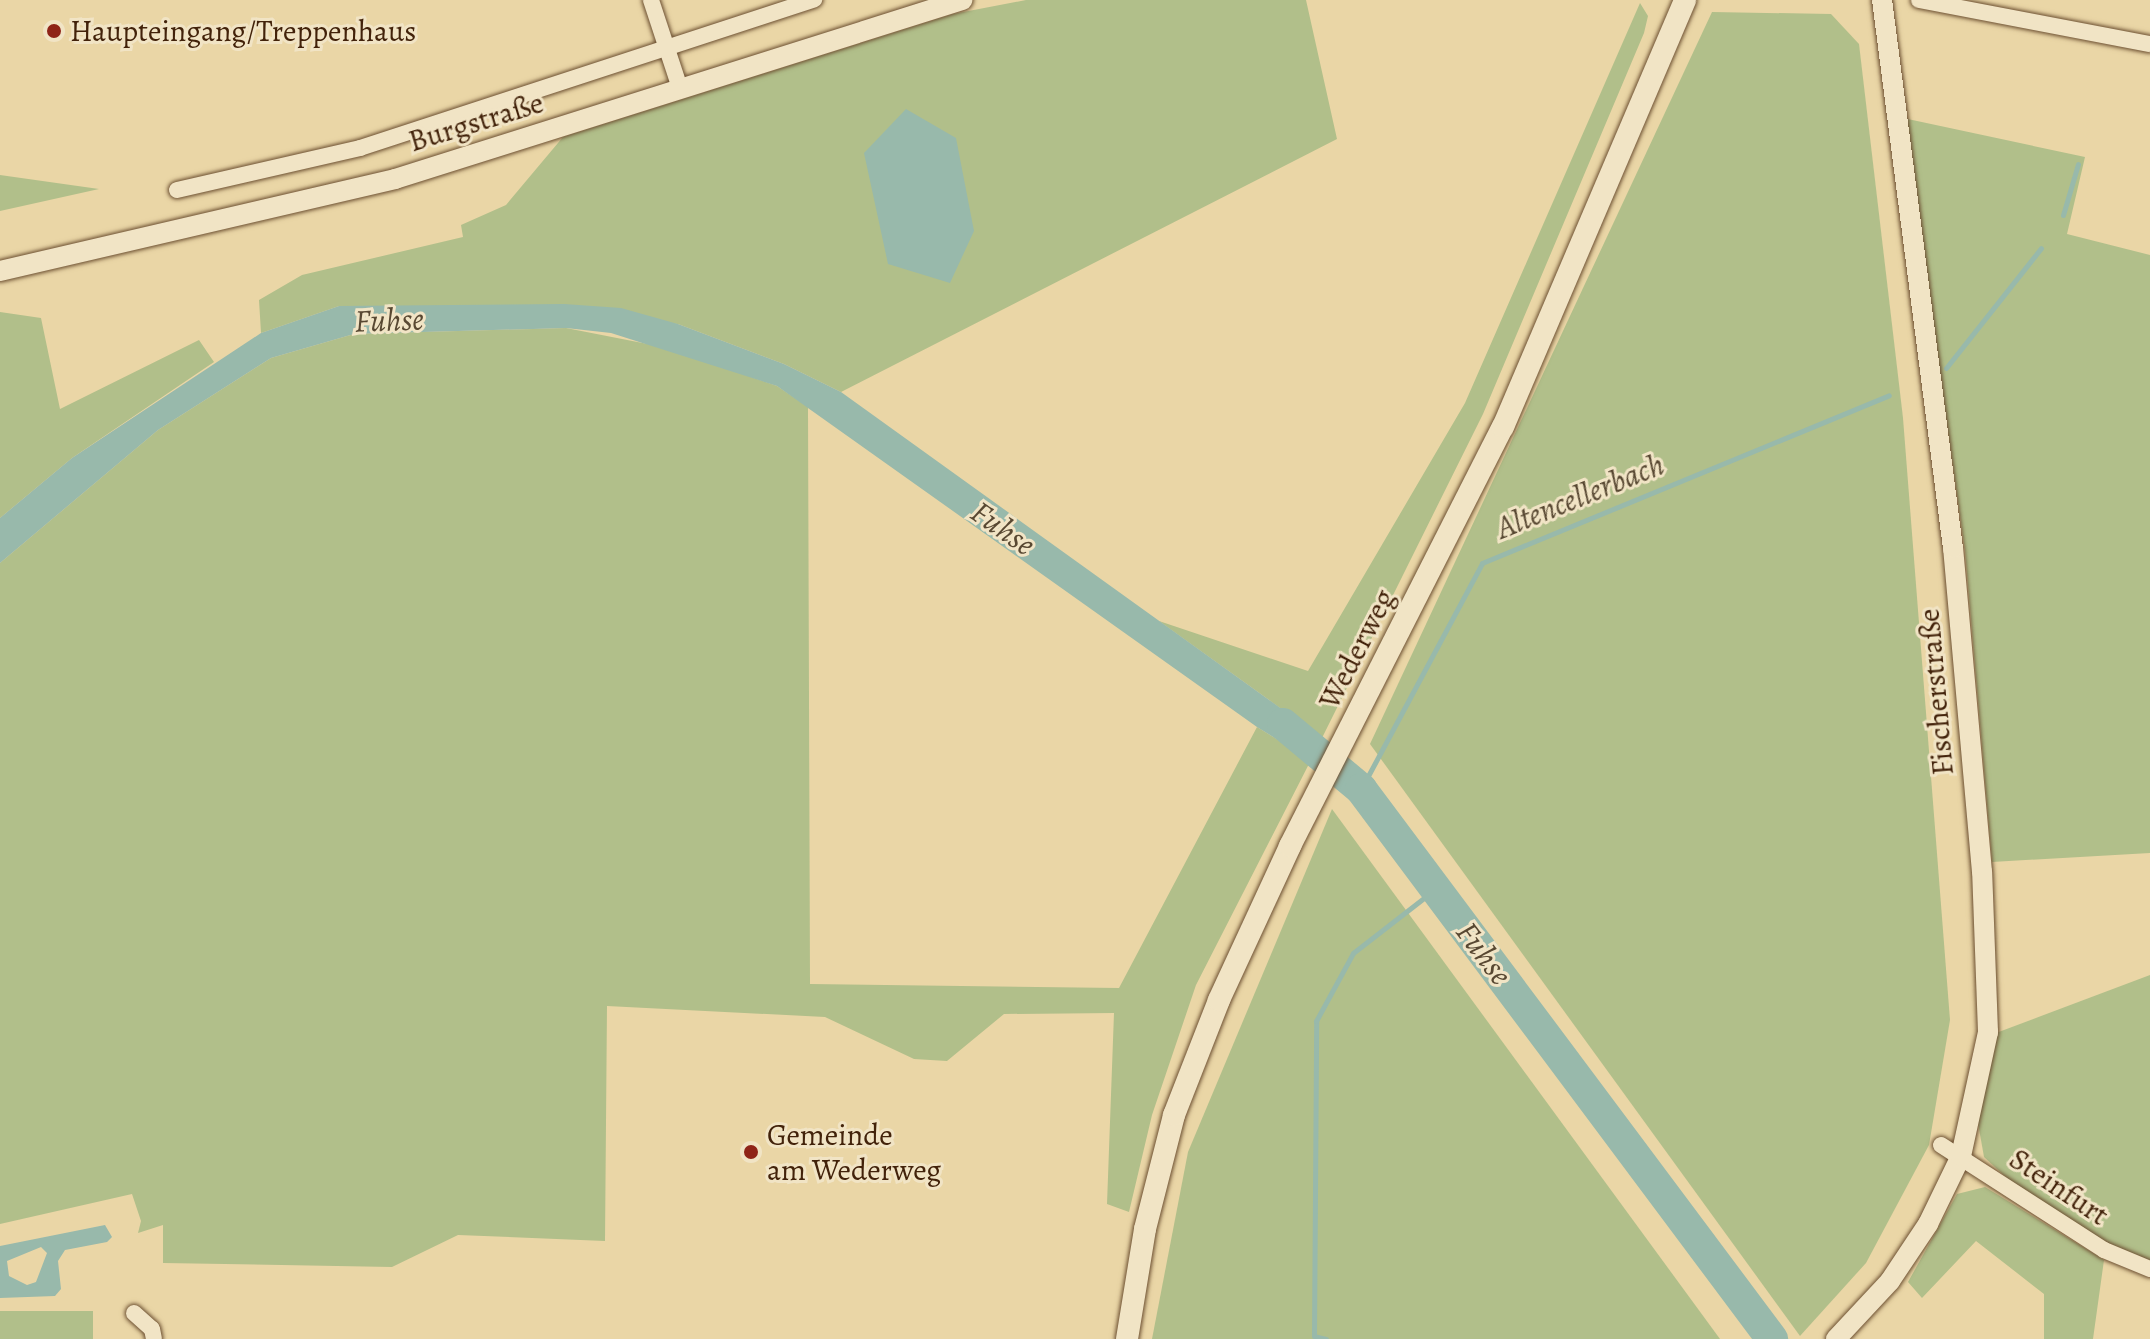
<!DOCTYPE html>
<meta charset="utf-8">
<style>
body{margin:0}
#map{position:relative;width:2150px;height:1339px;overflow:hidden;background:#ead6a6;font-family:Alegreya,serif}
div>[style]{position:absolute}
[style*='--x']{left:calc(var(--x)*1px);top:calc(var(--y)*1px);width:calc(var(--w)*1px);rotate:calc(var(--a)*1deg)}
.green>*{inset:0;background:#b1bf8a;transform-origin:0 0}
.water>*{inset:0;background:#98b9ab}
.stream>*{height:5px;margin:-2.5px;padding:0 2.5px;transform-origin:2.5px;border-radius:2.5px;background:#98b9ab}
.river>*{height:32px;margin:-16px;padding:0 16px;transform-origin:16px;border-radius:16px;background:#98b9ab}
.roads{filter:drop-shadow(0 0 2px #6c4f31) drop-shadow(0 0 2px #6c4f31)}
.minor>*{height:16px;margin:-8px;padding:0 8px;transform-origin:8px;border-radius:8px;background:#f1e4c5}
.tertiary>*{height:20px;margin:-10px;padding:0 10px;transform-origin:10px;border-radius:10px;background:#f1e4c5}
.secondary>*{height:22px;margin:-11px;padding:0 11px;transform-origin:11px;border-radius:11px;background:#f1e4c5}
.dots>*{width:22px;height:22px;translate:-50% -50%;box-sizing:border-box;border:4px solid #f1e4c5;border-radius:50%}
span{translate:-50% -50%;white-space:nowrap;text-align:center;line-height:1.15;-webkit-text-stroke:6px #f1e4c5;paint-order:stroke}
.poi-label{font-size:30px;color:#42220a}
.left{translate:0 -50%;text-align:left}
.street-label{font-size:30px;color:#42220a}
.water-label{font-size:32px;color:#584832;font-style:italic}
</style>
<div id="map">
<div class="green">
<i style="clip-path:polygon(1026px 0,1306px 0,1337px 139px,841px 392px,784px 364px,678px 324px,339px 306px,261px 333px,259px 300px,302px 275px,463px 237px,461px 225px,506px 205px,563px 137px,953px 14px)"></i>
<i style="clip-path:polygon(1640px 3px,1648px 16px,1644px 33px,1483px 414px,1322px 738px,1159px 621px,1308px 671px,1465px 403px)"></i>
<i style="clip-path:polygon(1712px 12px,1831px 14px,1859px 44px,1903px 418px,1950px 1020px,1929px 1145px,1866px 1263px,1800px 1336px,1370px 744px)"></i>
<i style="clip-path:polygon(1903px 118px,2085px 157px,2067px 234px,2150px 255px,2150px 853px,1992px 862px,1965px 550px)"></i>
<i style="clip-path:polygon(0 175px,99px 189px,0 211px)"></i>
<i style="clip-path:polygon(0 312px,41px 318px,60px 409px,199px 340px,214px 362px,72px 458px,0 518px)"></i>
<i style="clip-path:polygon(566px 328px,668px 348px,777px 386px,808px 407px,810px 984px,1119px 988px,1257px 727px,1311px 760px,1196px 985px,1152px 1115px,1129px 1212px,1107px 1204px,1114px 1013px,1004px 1014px,947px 1061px,914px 1059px,825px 1017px,607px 1006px,605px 1241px,458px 1235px,392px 1267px,163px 1263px,163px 1225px,138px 1233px,141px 1221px,132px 1194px,0 1224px,0 563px,158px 430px,271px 358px,354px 334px)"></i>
<i style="clip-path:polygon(1332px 809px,1720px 1339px,1152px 1339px,1188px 1152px)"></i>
<i style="clip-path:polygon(2150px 975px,2150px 1262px,2103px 1243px,2008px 1179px,1984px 1157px,1978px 1123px,1996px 1033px)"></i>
<i style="clip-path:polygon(1985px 1187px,2104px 1260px,2093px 1339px,2044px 1339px,2044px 1294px,1976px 1241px,1922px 1298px,1908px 1282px,1957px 1194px)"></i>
<i style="left:0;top:1311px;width:93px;height:28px"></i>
</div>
<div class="water">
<i style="clip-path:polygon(906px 109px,956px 138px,974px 231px,950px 283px,888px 264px,864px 153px)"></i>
<i style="clip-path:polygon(564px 304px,621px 308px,678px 324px,784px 364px,841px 392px,1322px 738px,1311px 760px,1257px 727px,777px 386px,611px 333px,566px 328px,354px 334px,271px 358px,158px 430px,0 563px,0 518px,72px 458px,261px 333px,339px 306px)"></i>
<i style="clip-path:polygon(evenodd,105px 1225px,112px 1237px,107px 1242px,65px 1250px,58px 1261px,61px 1289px,55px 1296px,0 1298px,0 1246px,105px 1225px,41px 1247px,47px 1253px,36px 1282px,27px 1285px,9px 1276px,7px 1261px,41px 1247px)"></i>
</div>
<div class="stream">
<i style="--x:2063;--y:215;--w:53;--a:-73.6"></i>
<i style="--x:1946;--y:368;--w:153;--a:-51.6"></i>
<i style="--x:1361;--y:789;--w:256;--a:-61.8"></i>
<i style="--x:1482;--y:563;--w:440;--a:-22.4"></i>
<i style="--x:1326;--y:1339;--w:12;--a:-166"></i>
<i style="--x:1314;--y:1336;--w:315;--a:-89.6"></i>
<i style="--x:1316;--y:1021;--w:77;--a:-61.4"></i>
<i style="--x:1353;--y:953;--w:101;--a:-37.8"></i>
</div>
<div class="river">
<i style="--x:1283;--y:724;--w:102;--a:39.8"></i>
<i style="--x:1361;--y:789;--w:687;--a:53.23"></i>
</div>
<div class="roads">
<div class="minor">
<i style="--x:651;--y:0;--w:93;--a:71.8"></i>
<i style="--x:1919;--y:0;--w:235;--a:10.8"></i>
<i style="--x:177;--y:190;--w:188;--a:-12.9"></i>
<i style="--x:360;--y:148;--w:478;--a:-18.1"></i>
<i style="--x:1941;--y:1145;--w:194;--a:32.8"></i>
<i style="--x:2104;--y:1250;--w:50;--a:22.4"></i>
<i style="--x:134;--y:1313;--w:24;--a:42"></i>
<i style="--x:152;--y:1329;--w:10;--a:79"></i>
</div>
<div class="tertiary">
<i style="--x:0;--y:271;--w:406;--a:-13.1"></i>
<i style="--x:395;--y:179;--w:595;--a:-17.52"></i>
<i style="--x:1836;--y:1339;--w:79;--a:-47"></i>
<i style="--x:1890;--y:1281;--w:69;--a:-56.3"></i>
<i style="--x:1928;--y:1224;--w:76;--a:-64.1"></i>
<i style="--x:1961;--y:1156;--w:127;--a:-77.7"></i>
<i style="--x:1988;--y:1032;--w:160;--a:-92.1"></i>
<i style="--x:1982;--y:872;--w:325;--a:-95.1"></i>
<i style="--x:1953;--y:548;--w:553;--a:-97.38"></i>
</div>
<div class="secondary">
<i style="--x:1127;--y:1339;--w:111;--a:-80.7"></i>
<i style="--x:1145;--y:1229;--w:118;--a:-75.7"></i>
<i style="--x:1174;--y:1115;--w:123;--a:-68.6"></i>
<i style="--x:1219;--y:1000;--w:170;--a:-65.2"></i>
<i style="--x:1290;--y:846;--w:470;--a:-63.1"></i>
<i style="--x:1503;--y:427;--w:464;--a:-66.9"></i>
</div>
</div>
<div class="dots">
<i style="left:54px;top:31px;background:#8f2418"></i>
<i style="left:751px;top:1152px;background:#8f2418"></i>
</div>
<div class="poi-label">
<span class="left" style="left:70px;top:31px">Haupteingang/Treppenhaus</span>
<span class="left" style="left:767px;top:1152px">Gemeinde<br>am Wederweg</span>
</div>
<div class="street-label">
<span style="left:476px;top:122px;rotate:-17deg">Burgstraße</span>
<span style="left:1357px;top:649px;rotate:-63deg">Wederweg</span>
<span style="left:1936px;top:692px;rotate:-95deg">Fischerstraße</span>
<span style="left:2059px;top:1187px;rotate:34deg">Steinfurt</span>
</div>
<div class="water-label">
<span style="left:389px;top:320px;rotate:-2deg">Fuhse</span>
<span style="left:1580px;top:496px;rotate:-22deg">Altencellerbach</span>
<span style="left:1003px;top:528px;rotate:35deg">Fuhse</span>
<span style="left:1484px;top:953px;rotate:53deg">Fuhse</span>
</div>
</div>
